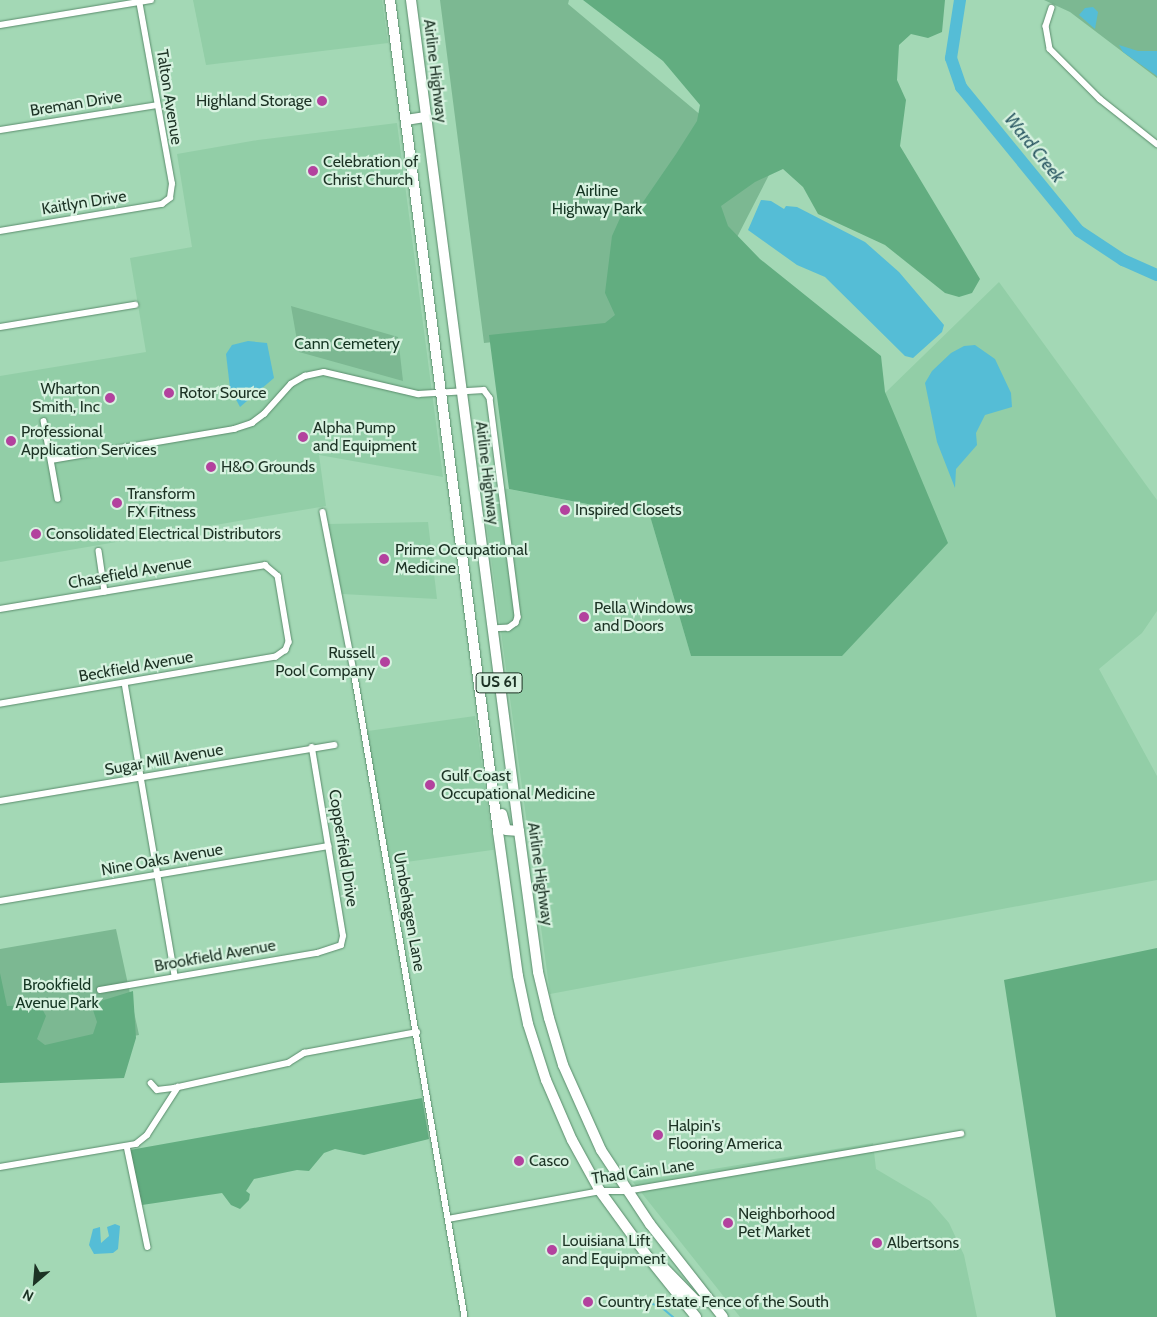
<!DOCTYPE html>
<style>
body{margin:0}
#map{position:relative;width:1157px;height:1317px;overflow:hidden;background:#a3d8b5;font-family:Cabin,sans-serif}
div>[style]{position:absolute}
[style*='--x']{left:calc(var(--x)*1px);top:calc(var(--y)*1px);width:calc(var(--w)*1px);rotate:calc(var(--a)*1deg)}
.built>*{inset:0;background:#92cea7;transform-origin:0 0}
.green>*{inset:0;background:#7cb892}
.forest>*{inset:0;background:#62ad80}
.water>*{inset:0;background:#55bdd6}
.stream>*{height:2px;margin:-1px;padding:0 1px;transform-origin:1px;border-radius:1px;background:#55bdd6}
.river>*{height:12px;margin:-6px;padding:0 6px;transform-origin:6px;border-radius:6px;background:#55bdd6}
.roads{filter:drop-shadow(0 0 1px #5a8c6c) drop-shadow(0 0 1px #5a8c6c)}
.minor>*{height:5.5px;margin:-2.75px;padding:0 2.75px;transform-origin:2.75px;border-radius:2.75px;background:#fff}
.trunk>*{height:10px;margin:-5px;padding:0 5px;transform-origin:5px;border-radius:5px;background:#fff}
.dots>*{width:14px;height:14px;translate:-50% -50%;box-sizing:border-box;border:2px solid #d7f2e0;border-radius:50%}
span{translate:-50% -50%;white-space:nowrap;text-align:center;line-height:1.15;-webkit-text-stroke:4.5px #d7f2e0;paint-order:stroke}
.shield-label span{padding:1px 4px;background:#d7f2e0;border:1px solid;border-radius:4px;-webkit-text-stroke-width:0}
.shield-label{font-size:15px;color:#1c3224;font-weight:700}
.street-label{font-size:16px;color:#1c3224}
.poi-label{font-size:16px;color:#1c3224}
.right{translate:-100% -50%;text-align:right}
.left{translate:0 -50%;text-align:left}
.park-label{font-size:16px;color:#153623}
.water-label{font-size:18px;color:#2a5762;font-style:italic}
.north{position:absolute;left:10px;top:1257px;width:50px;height:50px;-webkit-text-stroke:4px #d7f2e0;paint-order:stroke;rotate:207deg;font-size:14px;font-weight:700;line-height:20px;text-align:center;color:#1c3224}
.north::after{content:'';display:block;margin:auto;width:18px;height:22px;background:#1c3224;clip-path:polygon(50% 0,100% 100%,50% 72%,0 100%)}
</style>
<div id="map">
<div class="built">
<i style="clip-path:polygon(193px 0,382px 0,388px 43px,206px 65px)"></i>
<i style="clip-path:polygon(397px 123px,443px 477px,319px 455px,326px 506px,0 562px,0 376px,146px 352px,130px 258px,192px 247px,177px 154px,258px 140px)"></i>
<i style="clip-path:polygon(999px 282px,1157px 500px,1157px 611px,1142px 633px,1099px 669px,1157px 776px,1157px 880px,550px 994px,481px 484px,650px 516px,691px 656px,885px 393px)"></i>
<i style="clip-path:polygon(428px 522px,437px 599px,342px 594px,328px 524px)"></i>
<i style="left:475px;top:716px;width:135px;height:110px;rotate:82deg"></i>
<i style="clip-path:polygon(873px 1143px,876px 1169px,930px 1201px,949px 1223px,964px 1255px,977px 1317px,740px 1317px,633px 1182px)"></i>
</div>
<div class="green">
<i style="clip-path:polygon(440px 0,569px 0,568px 4px,770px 173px,694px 321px,484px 343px)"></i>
<i style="clip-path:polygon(1044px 0,1157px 0,1157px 78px,1070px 12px)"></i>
<i style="clip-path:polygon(291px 306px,398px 337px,403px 381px,299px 352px)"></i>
<i style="clip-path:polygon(116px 929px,139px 1035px,11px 1058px,0 1005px,0 949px)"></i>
</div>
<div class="forest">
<i style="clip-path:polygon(583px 0,945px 0,942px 32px,928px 38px,911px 34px,899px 45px,897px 80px,906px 100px,900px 146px,980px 279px,972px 293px,959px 297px,945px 293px,885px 245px,818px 214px,803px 187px,783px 169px,755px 182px,721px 206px,728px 226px,760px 259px,881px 356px,885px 392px,948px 543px,842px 656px,691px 656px,650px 516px,509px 489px,489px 335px,605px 323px,615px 315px,605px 293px,612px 236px,621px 216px,641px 205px,676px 154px,697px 121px,700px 105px,663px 61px)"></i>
<i style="clip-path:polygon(1157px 948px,1157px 1317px,1056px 1317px,1004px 980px)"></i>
<i style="clip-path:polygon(0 973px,7px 1006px,40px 1005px,46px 1016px,37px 1039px,45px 1045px,93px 1034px,97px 1022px,91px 1004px,133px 991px,136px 1038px,124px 1078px,0 1083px)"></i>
<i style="clip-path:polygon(422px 1098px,429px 1139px,364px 1155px,335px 1149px,324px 1153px,309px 1171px,297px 1170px,254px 1179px,246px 1191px,250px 1194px,249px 1200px,240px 1209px,231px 1205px,222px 1193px,142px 1205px,130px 1150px)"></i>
</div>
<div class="water">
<i style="clip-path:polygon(1093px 7px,1098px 12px,1095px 29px,1079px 15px,1085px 8px)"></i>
<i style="clip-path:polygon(1119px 45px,1138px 51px,1157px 51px,1157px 76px,1123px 52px)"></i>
<i style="clip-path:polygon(761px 200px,771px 201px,784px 209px,786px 206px,797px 207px,865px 242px,899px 272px,944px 325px,942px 332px,913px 358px,905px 356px,825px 277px,797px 265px,748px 230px)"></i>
<i style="clip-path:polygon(248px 341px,267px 343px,274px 378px,240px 407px,230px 388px,226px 354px,232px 345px)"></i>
<i style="clip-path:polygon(975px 345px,995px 359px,1011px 393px,1012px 407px,985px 415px,976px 433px,977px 445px,956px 469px,955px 488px,937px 442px,925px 383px,932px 371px,951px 353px,964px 346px)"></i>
<i style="clip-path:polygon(115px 1224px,120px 1226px,118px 1249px,113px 1253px,94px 1254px,89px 1245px,93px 1229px,100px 1227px,101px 1243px,109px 1236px,107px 1227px)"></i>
</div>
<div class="stream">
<i style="--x:639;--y:1299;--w:23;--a:20"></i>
<i style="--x:661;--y:1307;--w:16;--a:40"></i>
</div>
<div class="river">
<i style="--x:960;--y:0;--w:59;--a:98.8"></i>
<i style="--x:951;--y:58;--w:31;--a:71"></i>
<i style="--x:961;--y:87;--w:186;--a:50.7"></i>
<i style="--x:1079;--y:231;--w:53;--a:33.4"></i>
<i style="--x:1123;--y:260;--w:37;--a:24"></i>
</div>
<div class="roads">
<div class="minor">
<i style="--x:1052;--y:8;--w:19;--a:108"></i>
<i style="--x:1046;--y:26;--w:23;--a:80"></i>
<i style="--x:1050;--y:49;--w:71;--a:45"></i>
<i style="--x:1100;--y:99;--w:73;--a:38.3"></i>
<i style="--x:0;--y:25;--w:153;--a:-9.4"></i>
<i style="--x:0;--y:130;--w:159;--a:-9"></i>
<i style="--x:0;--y:231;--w:164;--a:-9.5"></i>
<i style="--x:162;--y:204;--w:10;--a:-37"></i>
<i style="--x:170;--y:198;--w:14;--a:-82"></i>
<i style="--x:172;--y:184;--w:187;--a:-100.2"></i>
<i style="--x:0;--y:327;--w:137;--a:-9.3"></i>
<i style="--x:44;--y:421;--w:79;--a:79.8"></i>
<i style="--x:51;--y:460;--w:186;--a:-9.6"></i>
<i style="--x:234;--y:429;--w:19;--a:-18"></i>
<i style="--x:252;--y:423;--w:15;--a:-37"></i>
<i style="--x:264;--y:414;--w:40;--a:-48"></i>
<i style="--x:291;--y:384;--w:16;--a:-30"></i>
<i style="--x:305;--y:376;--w:19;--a:-12"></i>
<i style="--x:324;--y:372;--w:97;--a:13.2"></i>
<i style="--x:418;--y:394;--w:66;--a:-3.5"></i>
<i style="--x:484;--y:390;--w:10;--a:53"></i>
<i style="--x:490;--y:398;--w:221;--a:82.7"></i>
<i style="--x:518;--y:617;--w:6;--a:108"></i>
<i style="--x:516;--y:623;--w:9;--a:144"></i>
<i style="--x:509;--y:628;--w:17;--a:177"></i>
<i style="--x:323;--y:512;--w:162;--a:79"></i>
<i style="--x:354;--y:671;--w:655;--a:80.25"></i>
<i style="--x:99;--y:551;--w:41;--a:81.7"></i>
<i style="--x:0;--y:609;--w:269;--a:-9.4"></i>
<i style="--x:265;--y:565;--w:17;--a:40"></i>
<i style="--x:278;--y:576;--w:67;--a:80.5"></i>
<i style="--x:289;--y:642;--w:9;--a:111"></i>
<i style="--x:286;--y:650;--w:12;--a:145"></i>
<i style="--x:276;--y:657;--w:280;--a:170.3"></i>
<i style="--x:125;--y:683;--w:298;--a:80.3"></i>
<i style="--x:0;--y:801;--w:339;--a:-9.5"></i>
<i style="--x:0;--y:901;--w:333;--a:-9.5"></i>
<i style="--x:100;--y:990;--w:220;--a:-9.7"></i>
<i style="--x:317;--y:953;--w:25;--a:-18"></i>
<i style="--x:341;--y:945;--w:9;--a:-77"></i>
<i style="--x:343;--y:936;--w:191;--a:-99.4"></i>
<i style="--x:151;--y:1083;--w:9;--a:49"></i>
<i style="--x:157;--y:1090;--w:17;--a:-7"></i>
<i style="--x:174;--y:1088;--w:117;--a:-12.4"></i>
<i style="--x:288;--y:1063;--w:19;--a:-32"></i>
<i style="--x:304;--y:1053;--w:115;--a:-10.5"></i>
<i style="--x:127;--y:1146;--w:103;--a:78.3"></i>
<i style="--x:0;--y:1167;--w:138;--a:-9.6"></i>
<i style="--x:136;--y:1144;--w:14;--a:-39"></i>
<i style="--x:147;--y:1135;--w:57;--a:-57.1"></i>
<i style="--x:448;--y:1219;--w:155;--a:-10.4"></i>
<i style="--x:600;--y:1191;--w:26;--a:0"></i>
<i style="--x:626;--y:1191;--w:340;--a:-9.7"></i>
</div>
<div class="trunk">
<i style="--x:390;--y:0;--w:839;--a:82.6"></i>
<i style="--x:498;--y:832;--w:145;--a:82.1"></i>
<i style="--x:518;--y:976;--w:49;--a:78.2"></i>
<i style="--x:528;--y:1024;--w:59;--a:72.2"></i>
<i style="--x:546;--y:1080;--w:65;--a:66.6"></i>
<i style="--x:572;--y:1140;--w:58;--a:61.2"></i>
<i style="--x:600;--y:1191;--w:82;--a:54"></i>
<i style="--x:648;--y:1257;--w:77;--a:51.3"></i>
<i style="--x:411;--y:0;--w:838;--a:82.6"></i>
<i style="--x:519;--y:831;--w:142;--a:82.3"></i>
<i style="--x:538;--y:972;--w:47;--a:76.6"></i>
<i style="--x:549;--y:1018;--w:49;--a:73.4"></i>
<i style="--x:563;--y:1065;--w:93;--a:65.9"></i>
<i style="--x:601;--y:1150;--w:89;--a:56.5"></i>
<i style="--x:650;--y:1224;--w:118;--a:51.9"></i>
<i style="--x:406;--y:120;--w:20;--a:-9"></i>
<i style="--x:502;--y:814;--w:16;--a:76"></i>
<i style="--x:506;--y:830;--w:13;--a:4"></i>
<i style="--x:661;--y:1265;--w:50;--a:45.8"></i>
<i style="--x:696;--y:1301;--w:14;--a:4"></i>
</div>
</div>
<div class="dots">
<i style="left:322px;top:101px;background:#b3429e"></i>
<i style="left:313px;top:171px;background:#b3429e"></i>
<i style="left:169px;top:393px;background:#b3429e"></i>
<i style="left:110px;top:398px;background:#b3429e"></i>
<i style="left:303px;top:437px;background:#b3429e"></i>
<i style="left:11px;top:441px;background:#b3429e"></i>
<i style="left:211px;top:467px;background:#b3429e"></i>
<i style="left:117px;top:503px;background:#b3429e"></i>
<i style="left:565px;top:510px;background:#b3429e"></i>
<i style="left:36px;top:534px;background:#b3429e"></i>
<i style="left:384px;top:559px;background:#b3429e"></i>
<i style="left:584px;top:617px;background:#b3429e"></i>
<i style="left:385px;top:662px;background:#b3429e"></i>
<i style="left:430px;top:785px;background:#b3429e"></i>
<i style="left:658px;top:1135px;background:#b3429e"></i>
<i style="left:519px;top:1161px;background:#b3429e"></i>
<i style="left:728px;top:1223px;background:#b3429e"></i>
<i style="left:877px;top:1243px;background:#b3429e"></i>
<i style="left:552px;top:1250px;background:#b3429e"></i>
<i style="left:588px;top:1302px;background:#b3429e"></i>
</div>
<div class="shield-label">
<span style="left:499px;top:683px">US 61</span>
</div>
<div class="street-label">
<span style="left:435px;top:71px;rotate:83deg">Airline Highway</span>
<span style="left:169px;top:97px;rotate:81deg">Talton Avenue</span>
<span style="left:76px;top:104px;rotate:-9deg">Breman Drive</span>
<span style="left:84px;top:203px;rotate:-9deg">Kaitlyn Drive</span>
<span style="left:487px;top:473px;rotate:83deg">Airline Highway</span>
<span style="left:130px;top:573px;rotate:-10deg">Chasefield Avenue</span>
<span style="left:136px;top:667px;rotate:-10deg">Beckfield Avenue</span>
<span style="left:164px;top:760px;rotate:-10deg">Sugar Mill Avenue</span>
<span style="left:343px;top:848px;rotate:81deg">Copperfield Drive</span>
<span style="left:162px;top:860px;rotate:-10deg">Nine Oaks Avenue</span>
<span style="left:540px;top:874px;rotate:82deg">Airline Highway</span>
<span style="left:409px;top:912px;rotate:80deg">Umbehagen Lane</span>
<span style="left:215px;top:956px;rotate:-10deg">Brookfield Avenue</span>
<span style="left:643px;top:1172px;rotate:-8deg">Thad Cain Lane</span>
</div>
<div class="poi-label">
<span class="right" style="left:312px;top:101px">Highland Storage</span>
<span class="left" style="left:323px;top:171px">Celebration of<br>Christ Church</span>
<span class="right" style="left:100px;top:398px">Wharton<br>Smith, Inc</span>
<span class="left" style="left:179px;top:393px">Rotor Source</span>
<span class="left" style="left:313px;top:437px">Alpha Pump<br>and Equipment</span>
<span class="left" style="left:21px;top:441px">Professional<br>Application Services</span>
<span class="left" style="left:221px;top:467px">H&amp;O Grounds</span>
<span class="left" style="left:127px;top:503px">Transform<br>FX Fitness</span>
<span class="left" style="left:575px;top:510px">Inspired Closets</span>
<span class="left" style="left:46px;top:534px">Consolidated Electrical Distributors</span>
<span class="left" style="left:395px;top:559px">Prime Occupational<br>Medicine</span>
<span class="left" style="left:594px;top:617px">Pella Windows<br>and Doors</span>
<span class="right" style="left:375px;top:662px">Russell<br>Pool Company</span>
<span class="left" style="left:441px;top:785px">Gulf Coast<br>Occupational Medicine</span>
<span class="left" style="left:668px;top:1135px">Halpin's<br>Flooring America</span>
<span class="left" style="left:529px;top:1161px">Casco</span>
<span class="left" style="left:738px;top:1223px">Neighborhood<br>Pet Market</span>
<span class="left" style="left:562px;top:1250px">Louisiana Lift<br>and Equipment</span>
<span class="left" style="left:887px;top:1243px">Albertsons</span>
<span class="left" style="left:598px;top:1302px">Country Estate Fence of the South</span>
</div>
<div class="park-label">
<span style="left:597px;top:200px">Airline<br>Highway Park</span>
<span style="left:347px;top:344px">Cann Cemetery</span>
<span style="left:57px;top:994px">Brookfield<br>Avenue Park</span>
</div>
<div class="water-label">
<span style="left:1034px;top:148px;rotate:51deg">Ward Creek</span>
</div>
<div class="north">N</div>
</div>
